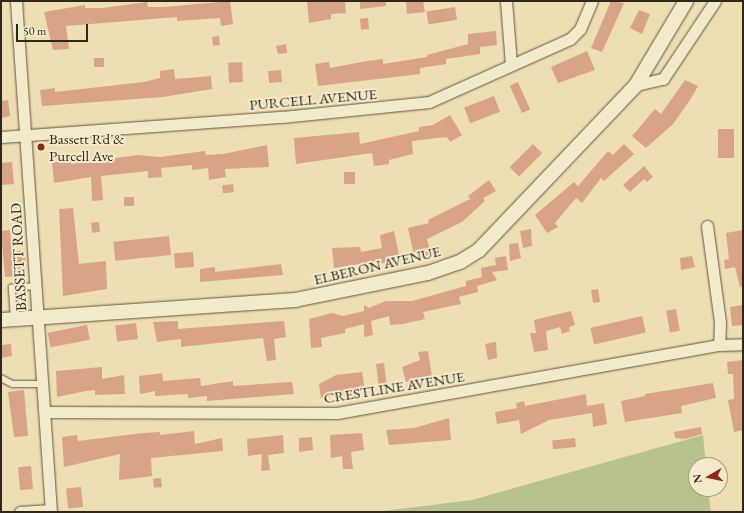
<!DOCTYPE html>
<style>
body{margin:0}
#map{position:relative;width:744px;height:513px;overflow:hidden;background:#eddfb1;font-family:"EB Garamond",serif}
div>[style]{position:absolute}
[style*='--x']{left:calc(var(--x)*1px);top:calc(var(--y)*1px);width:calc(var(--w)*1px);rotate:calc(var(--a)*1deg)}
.green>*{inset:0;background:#b8c28c}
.building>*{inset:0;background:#d9a387;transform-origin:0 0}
.roads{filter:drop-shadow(0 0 1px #5e5441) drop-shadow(0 0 1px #5e5441)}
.service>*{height:5.5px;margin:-2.75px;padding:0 2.75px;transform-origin:2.75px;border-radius:2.75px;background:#f3eacc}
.minor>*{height:11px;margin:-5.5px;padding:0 5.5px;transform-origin:5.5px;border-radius:5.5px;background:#f3eacc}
.tertiary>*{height:14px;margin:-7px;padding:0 7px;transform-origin:7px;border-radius:7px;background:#f3eacc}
.dots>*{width:11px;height:11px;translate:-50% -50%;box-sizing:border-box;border:2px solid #f3eacc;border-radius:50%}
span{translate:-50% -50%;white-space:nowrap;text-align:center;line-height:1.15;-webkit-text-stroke:4px #f3eacc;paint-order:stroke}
.street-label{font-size:15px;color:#2f261c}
.poi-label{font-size:15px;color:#2f261c}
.left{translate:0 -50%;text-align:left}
.frame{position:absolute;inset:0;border:2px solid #2f261c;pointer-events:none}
.north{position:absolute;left:688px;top:457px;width:40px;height:40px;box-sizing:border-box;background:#f3eacc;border:1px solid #a59c86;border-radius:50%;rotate:261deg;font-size:11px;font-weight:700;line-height:16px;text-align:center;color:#2f261c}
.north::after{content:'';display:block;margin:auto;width:14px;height:18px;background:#8f2418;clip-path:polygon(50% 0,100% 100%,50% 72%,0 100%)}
.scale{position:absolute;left:16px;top:24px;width:72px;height:18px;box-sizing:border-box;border:2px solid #2f261c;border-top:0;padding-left:5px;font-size:12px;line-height:14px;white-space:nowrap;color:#2f261c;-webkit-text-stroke:3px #f3eacc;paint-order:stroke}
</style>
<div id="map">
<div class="green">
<i style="clip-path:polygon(703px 435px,706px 465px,696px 465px,696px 489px,708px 489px,711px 512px,375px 512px,472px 500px)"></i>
</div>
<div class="building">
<i style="clip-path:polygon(230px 1px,233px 24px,221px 26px,220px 18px,177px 21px,177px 17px,66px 26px,69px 49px,53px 50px,44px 12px,85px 5px,85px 8px,103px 8px,147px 2px,148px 7px,165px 7px)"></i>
<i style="clip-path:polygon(307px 1px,345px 1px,346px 13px,331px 14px,331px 19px,309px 23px)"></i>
<i style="clip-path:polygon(360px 1px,386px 1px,386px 6px,360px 9px)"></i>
<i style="clip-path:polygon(406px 1px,423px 1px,425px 12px,407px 14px)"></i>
<i style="clip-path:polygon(611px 1px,624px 3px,602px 52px,591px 48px)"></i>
<i style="left:455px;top:7px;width:13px;height:29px;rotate:81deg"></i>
<i style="clip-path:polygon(639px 10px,650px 14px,642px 34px,630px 28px)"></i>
<i style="left:368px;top:18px;width:11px;height:8px;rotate:85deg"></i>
<i style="clip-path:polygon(496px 31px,497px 45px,480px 47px,480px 54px,446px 59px,446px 64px,420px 68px,420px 74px,318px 86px,315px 64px,329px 62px,330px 68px,367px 61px,383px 59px,383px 64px,427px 57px,427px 55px,468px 44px,468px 34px)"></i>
<i style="left:219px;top:36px;width:9px;height:7px;rotate:84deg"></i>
<i style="clip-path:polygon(286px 44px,287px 53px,278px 54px,276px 46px)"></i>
<i style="clip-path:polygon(587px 51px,595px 70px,558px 83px,551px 67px)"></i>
<i style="left:94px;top:58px;width:10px;height:9px"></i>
<i style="left:242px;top:62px;width:20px;height:14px;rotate:87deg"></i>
<i style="clip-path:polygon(174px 69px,175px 79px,211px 76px,212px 89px,163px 97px,42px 106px,40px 90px,55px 88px,55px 92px,144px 82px,160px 78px,160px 71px)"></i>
<i style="left:281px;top:70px;width:12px;height:13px;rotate:85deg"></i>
<i style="clip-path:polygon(685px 80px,698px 86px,690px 100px,673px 124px,646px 148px,632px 136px,655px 109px,661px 114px)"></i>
<i style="left:518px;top:82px;width:30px;height:9px;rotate:66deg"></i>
<i style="left:494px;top:96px;width:17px;height:32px;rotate:69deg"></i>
<i style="clip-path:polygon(8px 100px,10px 116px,1px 118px,1px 101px)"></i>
<i style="clip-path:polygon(450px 115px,462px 135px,450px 142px,447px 137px,412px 141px,413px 154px,389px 160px,389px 164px,374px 166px,372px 153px,296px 164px,294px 138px,359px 132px,360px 144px,419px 131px,419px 127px,433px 125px)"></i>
<i style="left:734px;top:129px;width:29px;height:16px;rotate:90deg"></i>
<i style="left:533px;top:144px;width:13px;height:33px;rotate:45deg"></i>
<i style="clip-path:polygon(624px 144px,634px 154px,604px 181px,601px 178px,582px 203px,576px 198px,555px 223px,558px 227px,547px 233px,535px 215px,574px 182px,578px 186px,608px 151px,613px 155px)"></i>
<i style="clip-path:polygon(267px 145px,269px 167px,225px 169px,226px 177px,209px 180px,208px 168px,192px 170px,192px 165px,161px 168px,162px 177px,148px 178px,148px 171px,101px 176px,103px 200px,92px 201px,91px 177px,54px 183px,52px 162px,71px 161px,71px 164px,138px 155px,160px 157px,205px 151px,206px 155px,223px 154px)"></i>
<i style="clip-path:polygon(12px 162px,14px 184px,1px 185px,1px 163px)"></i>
<i style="clip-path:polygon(644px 166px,653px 177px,647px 182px,644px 179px,630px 192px,623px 185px)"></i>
<i style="left:355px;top:172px;width:12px;height:11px;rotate:90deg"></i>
<i style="clip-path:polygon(489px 180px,496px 191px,483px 198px,485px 201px,462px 222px,427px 239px,431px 254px,415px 260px,408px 228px,429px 223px,428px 220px,470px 199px,468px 196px)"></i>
<i style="left:233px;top:184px;width:8px;height:11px;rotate:83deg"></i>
<i style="left:124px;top:197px;width:10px;height:9px"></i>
<i style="clip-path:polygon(73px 208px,79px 264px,106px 261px,107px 289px,63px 296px,59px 209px)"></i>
<i style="left:99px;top:222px;width:10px;height:8px;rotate:84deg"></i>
<i style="clip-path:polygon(531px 229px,532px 246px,523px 248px,520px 231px)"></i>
<i style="clip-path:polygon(10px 230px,12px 252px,25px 250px,26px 275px,5px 277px,1px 231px)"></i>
<i style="clip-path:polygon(743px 230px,743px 287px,740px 287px,735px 267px,725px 269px,724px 260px,729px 259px,726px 233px)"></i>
<i style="clip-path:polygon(394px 231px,400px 259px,367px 267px,366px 263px,334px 268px,332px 248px,360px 247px,361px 252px,382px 248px,380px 235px)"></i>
<i style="left:169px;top:236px;width:19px;height:56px;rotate:84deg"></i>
<i style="clip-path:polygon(518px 243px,521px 258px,510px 261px,509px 244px)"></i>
<i style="left:193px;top:252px;width:15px;height:19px;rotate:86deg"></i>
<i style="clip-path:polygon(506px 256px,508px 270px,492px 272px,497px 280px,477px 286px,478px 292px,459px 297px,461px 304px,423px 312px,425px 319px,403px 324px,390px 325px,389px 316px,371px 321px,373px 335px,364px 337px,364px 324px,345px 329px,345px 333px,321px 338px,322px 347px,311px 348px,309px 319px,332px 313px,343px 316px,364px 311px,364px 305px,369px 308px,386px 301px,412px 301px,466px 286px,466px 281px,482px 277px,481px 268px,496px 265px,495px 258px)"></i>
<i style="clip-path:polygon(692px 256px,695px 267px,681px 270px,680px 258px)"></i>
<i style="clip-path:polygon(281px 264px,283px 275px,200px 282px,200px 269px,215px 267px,215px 272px)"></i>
<i style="left:598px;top:289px;width:13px;height:7px;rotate:81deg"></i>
<i style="clip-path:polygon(743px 305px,743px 325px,732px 326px,730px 307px)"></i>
<i style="left:676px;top:309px;width:22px;height:10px;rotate:80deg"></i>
<i style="clip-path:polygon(571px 311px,575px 325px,569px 327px,570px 331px,562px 334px,560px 327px,546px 331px,548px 350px,534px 352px,530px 333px,536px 333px,534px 320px)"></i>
<i style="left:642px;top:316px;width:17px;height:53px;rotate:77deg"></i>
<i style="clip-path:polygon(178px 321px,178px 329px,284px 321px,286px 337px,274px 339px,276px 360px,267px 361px,263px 338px,181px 347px,181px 339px,157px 342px,153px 322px)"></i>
<i style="left:136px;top:323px;width:16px;height:21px;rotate:83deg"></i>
<i style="left:87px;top:325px;width:15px;height:40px;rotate:79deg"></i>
<i style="clip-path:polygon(496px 342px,497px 358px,488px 360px,485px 344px)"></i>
<i style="clip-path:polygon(11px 344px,12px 356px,1px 358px,1px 345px)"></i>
<i style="clip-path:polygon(428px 351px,432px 377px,406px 382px,402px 367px,420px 360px,418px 352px)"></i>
<i style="clip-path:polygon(743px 360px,743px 430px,734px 432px,728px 400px,734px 399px,733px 374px,728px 374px,727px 362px)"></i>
<i style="left:384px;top:363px;width:24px;height:8px;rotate:83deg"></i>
<i style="clip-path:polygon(102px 367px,102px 379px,124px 375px,125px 394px,95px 395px,95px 390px,86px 391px,57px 397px,56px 371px)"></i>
<i style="clip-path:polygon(362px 372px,365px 390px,321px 398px,319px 384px,336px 375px)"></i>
<i style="clip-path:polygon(162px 373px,163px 381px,200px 378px,201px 386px,233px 381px,233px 386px,292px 382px,294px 394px,207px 401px,207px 396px,188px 398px,188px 394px,155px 396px,155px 391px,140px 394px,139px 376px)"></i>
<i style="clip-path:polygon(713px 383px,716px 398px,681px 406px,682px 413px,625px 422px,621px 401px,645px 396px,645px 394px)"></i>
<i style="clip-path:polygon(24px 390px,28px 436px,14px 437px,8px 392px)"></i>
<i style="clip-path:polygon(586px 394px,587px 406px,604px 403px,607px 424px,593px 427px,592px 413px,549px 420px,521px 434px,519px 420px,497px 424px,495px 412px,517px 408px,516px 403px,524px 401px,525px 406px)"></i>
<i style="clip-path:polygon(449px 418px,451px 440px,389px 445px,386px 430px,414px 428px)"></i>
<i style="clip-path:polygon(701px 427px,702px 434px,685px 439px,675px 438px,674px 432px)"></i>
<i style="clip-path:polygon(194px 431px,195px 444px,222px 438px,223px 451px,151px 458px,152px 476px,129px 479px,119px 480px,120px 454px,64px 467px,62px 437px,77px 435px,78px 441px,143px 433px,160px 432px,160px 435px)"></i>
<i style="clip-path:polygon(362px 433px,364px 450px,351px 452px,353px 469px,343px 469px,342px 456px,331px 458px,330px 435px)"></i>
<i style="clip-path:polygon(283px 435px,284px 453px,268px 455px,270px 470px,261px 471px,262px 454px,248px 456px,247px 439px)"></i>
<i style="clip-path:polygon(312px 437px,313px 450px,299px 452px,299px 438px)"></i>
<i style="left:575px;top:438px;width:9px;height:23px;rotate:84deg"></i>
<i style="left:31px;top:466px;width:23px;height:13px;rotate:85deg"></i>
<i style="left:161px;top:478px;width:9px;height:8px;rotate:84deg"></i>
<i style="left:81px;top:487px;width:20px;height:15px;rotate:84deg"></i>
</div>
<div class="roads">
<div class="service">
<i style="--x:14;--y:319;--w:31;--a:-94"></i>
<i style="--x:12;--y:288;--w:23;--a:-5"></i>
<i style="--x:1;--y:378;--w:13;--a:27"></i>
<i style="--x:13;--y:384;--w:28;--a:0"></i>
</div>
<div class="minor">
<i style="--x:16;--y:1;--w:512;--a:86.08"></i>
<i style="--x:506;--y:1;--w:63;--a:85.5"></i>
<i style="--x:636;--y:85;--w:28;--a:-13"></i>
<i style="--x:663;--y:79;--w:94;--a:-56.3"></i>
<i style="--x:1;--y:137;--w:282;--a:-4.1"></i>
<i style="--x:282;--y:117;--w:148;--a:-5.8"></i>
<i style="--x:429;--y:102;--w:154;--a:-24.1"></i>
<i style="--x:570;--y:39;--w:14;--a:-45"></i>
<i style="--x:580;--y:29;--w:30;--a:-67"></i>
<i style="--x:707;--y:226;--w:97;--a:82.3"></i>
<i style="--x:720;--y:322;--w:23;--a:92"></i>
<i style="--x:45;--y:412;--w:292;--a:0.2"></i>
<i style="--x:337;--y:413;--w:388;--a:-10.1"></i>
<i style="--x:719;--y:345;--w:24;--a:-2"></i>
<i style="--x:20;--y:512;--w:30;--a:-4"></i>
</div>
<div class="tertiary">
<i style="--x:1;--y:320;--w:295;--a:-3.9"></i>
<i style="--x:295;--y:300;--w:136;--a:-11.5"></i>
<i style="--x:428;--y:273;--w:34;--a:-19"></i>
<i style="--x:460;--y:262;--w:22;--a:-32"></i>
<i style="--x:479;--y:250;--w:228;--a:-46.4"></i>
<i style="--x:636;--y:85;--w:98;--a:-59.2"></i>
</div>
</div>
<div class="dots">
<i style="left:41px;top:147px;background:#8f2418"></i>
</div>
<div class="street-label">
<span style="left:313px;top:99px;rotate:-5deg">PURCELL AVENUE</span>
<span style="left:18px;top:257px;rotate:-93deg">BASSETT ROAD</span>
<span style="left:377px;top:265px;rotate:-13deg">ELBERON AVENUE</span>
<span style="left:394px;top:387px;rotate:-9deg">CRESTLINE AVENUE</span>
</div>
<div class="poi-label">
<span class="left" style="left:49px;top:147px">Bassett Rd &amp;<br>Purcell Ave</span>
</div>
<div class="frame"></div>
<div class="north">N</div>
<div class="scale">50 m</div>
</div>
